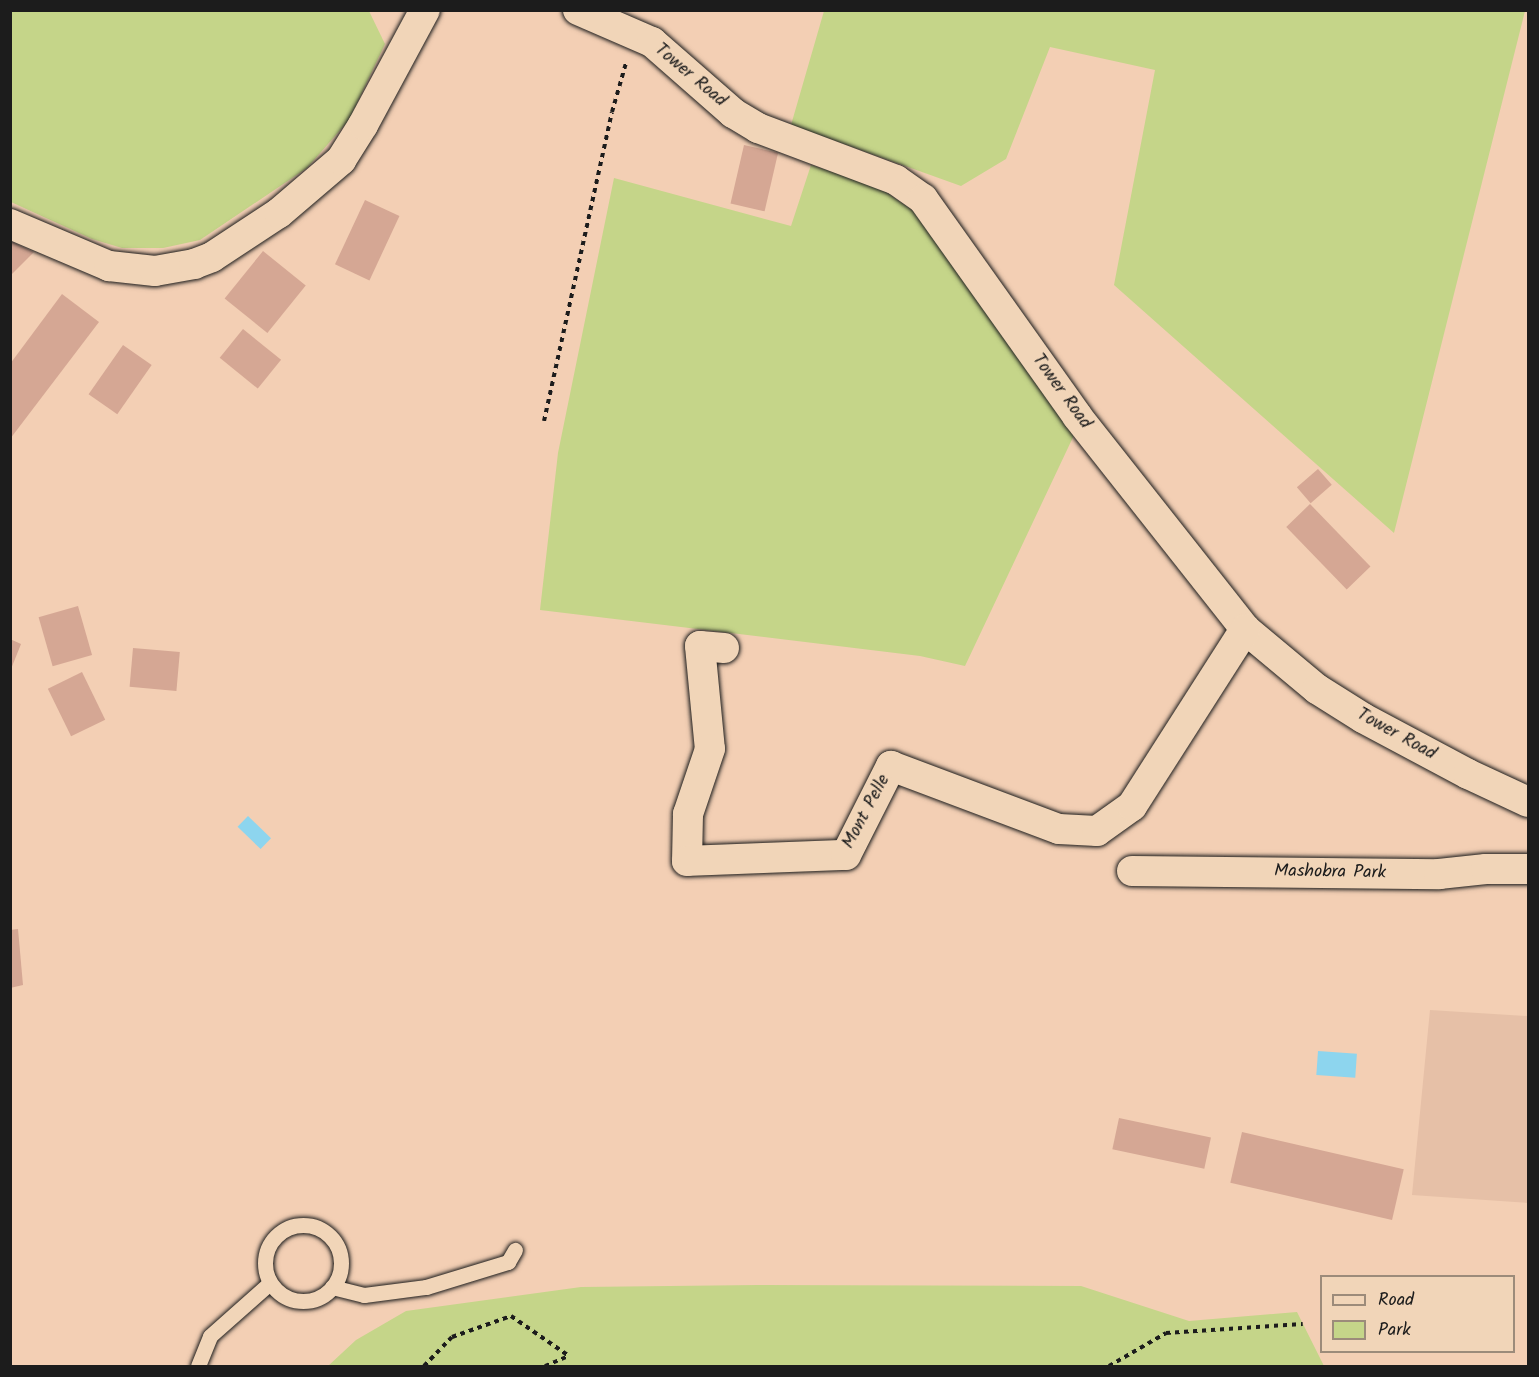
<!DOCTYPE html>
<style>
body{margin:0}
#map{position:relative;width:1539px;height:1377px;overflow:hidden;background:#f3cfb4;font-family:Kalam,sans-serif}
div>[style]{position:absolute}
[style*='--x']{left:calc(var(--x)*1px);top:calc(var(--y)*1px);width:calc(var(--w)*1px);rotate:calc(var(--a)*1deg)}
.built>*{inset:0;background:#e6c0a7}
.green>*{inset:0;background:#c5d589}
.water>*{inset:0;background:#8dd5ee;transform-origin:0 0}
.building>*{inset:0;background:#d5a794;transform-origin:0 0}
.path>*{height:4px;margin-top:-2px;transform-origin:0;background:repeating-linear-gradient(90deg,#1c1c1c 0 4.5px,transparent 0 9px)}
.roads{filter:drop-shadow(0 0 2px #1c1c1c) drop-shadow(0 0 2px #1c1c1c)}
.service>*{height:15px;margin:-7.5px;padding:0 7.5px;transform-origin:7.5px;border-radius:7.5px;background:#f1d5b8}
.service>.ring{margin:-7.5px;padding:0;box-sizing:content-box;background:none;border:15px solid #f1d5b8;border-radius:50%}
.minor>*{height:30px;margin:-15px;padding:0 15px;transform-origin:15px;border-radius:15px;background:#f1d5b8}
span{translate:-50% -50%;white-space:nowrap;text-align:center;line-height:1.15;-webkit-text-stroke:6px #f1d5b8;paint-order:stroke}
.street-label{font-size:18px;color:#1c1c1c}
.frame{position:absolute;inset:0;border:12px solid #1c1c1c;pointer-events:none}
.legend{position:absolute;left:1320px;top:1275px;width:195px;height:78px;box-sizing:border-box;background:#f1d5b8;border:2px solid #9c8b7a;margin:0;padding:8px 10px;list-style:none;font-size:18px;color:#1c1c1c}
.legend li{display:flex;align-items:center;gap:12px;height:30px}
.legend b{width:30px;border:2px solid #9c8b7a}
</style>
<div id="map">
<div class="built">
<i style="clip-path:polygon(1430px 1010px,1528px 1016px,1528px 1203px,1412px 1195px)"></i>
</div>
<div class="green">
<i style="clip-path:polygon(11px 11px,369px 11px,385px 44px,349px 120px,307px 168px,200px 240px,163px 248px,122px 248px,92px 239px,11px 202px)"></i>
<i style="clip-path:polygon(824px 11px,1525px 11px,1394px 533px,1114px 285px,1155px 70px,1050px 47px,1006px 159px,961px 186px,791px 125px)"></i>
<i style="clip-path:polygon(811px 165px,877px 186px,918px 214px,1075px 433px,965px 666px,920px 656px,540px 610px,558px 453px,614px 178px,791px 226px)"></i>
<i style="clip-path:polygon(758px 1285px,1081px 1286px,1189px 1321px,1297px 1312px,1324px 1366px,328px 1366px,356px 1340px,406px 1311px,581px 1287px)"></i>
</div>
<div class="water">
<i style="left:248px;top:816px;width:32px;height:15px;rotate:44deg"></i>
<i style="left:1318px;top:1051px;width:39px;height:24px;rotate:4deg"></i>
</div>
<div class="building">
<i style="left:744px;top:145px;width:35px;height:60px;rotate:13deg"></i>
<i style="left:365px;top:200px;width:38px;height:71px;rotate:25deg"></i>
<i style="clip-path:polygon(10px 241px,34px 252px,10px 276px)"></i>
<i style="left:263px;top:251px;width:55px;height:61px;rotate:39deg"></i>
<i style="clip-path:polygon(62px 294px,99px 322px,10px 439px,10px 364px)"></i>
<i style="left:243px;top:329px;width:49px;height:37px;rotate:39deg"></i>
<i style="left:123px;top:345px;width:35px;height:60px;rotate:35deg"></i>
<i style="left:1318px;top:469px;width:21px;height:28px;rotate:49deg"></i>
<i style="left:1310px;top:504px;width:87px;height:33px;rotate:46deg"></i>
<i style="left:78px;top:606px;width:51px;height:41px;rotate:74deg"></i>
<i style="clip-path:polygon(10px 639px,21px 644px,11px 669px,10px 668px)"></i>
<i style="left:133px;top:648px;width:47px;height:39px;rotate:5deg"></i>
<i style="left:82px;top:672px;width:53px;height:38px;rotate:64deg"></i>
<i style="clip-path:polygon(18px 929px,23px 985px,10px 988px,10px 930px)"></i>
<i style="left:1119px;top:1118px;width:94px;height:32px;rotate:12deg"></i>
<i style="left:1242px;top:1132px;width:166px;height:52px;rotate:13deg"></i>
</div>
<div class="path">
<i style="--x:544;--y:421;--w:316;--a:-77.6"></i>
<i style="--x:612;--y:112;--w:51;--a:-74.1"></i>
<i style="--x:424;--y:1366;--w:40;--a:-46"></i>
<i style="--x:452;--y:1337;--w:63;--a:-19.6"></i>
<i style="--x:511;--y:1316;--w:70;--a:34.6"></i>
<i style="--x:545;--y:1366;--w:25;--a:-23"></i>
<i style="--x:1109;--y:1366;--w:66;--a:-30.1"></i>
<i style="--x:1166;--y:1333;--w:137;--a:-3.8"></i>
</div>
<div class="roads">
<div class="service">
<i class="ring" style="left:265px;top:1225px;width:61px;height:61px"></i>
<i style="--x:332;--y:1287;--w:33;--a:14"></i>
<i style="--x:364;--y:1295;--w:63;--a:-7.4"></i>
<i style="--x:426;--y:1287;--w:86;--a:-17"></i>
<i style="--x:508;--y:1262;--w:14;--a:-60"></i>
<i style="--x:198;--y:1366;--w:32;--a:-68"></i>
<i style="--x:210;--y:1336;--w:80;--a:-41.5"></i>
</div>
<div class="minor">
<i style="--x:578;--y:10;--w:81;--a:23.4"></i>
<i style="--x:652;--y:42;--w:108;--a:41.2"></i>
<i style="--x:733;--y:113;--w:29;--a:31"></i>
<i style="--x:758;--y:128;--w:147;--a:20.6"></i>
<i style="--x:896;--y:180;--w:33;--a:35"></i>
<i style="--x:923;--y:199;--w:266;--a:54.6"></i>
<i style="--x:1077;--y:416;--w:271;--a:51.7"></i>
<i style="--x:1245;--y:629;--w:94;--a:39.8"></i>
<i style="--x:1317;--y:689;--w:54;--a:32.2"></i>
<i style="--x:1363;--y:718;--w:119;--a:28.1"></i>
<i style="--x:1468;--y:774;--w:66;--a:25"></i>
<i style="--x:10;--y:224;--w:108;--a:23"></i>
<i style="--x:109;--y:266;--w:46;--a:6.2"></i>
<i style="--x:155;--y:271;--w:40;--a:-10"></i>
<i style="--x:194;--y:264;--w:19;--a:-21"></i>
<i style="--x:212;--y:257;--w:80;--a:-33.3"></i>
<i style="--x:279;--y:213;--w:82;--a:-40.5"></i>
<i style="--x:341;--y:160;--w:41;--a:-57.8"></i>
<i style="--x:363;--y:125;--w:131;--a:-61.7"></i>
<i style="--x:724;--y:648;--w:24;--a:-175"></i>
<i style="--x:700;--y:646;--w:103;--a:84.5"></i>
<i style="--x:710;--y:749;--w:69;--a:108.7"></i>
<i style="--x:688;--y:814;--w:47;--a:91.2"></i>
<i style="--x:687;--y:861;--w:159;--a:-2.2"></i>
<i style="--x:846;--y:855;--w:100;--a:-63.2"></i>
<i style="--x:891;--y:766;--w:179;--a:20.6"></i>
<i style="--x:1059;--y:829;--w:38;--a:3"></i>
<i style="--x:1097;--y:831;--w:43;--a:-35.5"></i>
<i style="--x:1132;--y:806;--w:210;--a:-57.4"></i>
<i style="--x:1132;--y:871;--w:307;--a:0.6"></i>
<i style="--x:1439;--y:874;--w:47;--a:-6.1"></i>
<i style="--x:1486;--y:869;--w:42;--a:0"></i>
</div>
</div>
<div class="street-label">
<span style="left:690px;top:76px;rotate:40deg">Tower Road</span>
<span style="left:1061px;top:392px;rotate:54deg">Tower Road</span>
<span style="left:1396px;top:735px;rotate:29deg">Tower Road</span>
<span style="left:867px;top:812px;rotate:-62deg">Mont Pelle</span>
<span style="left:1330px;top:873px;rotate:1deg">Mashobra Park</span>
</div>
<div class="frame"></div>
<ul class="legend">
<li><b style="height:8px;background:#f1d5b8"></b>Road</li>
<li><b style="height:16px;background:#c5d589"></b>Park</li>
</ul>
</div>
